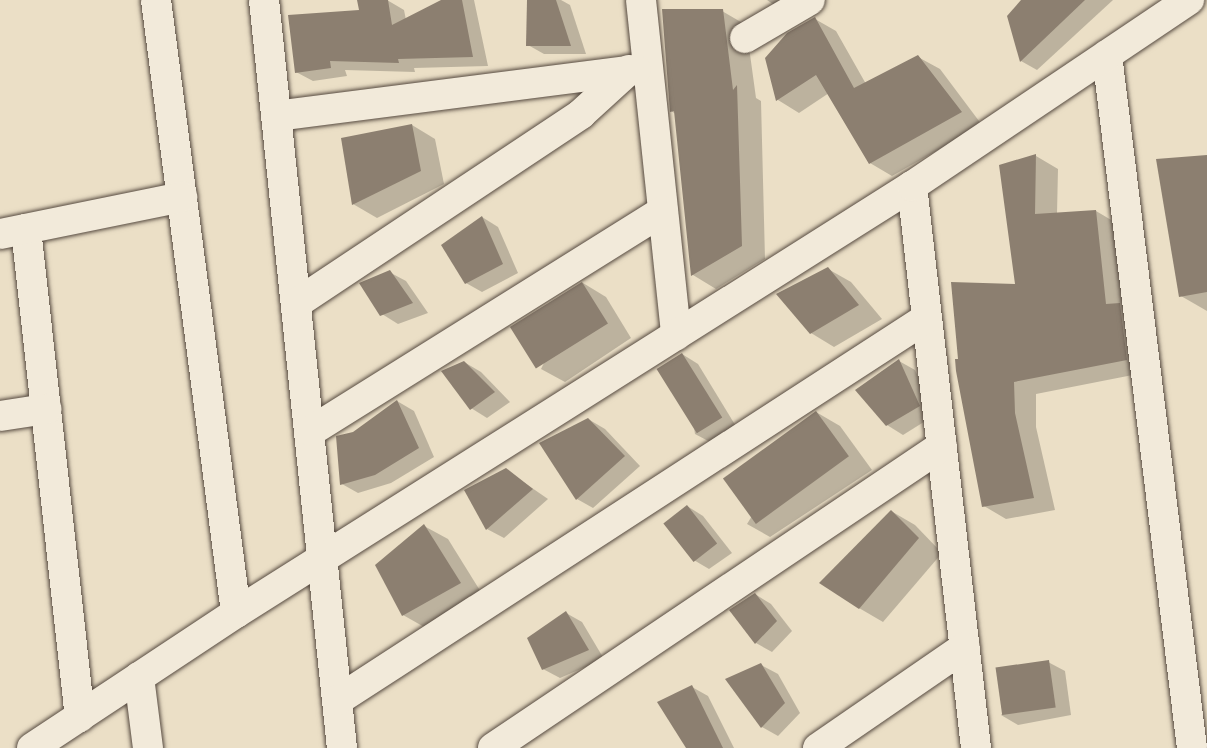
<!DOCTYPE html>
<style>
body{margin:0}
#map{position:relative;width:1207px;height:748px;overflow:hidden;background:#ebdfc6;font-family:Vollkorn,serif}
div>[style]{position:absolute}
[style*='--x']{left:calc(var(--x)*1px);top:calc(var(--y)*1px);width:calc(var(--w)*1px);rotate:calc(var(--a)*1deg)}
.shadow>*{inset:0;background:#0003}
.building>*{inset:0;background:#8c7f70;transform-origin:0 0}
.roads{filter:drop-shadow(0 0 2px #564a40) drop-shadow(0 0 2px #564a40)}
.minor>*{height:30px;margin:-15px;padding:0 15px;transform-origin:15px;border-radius:15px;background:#f2eada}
span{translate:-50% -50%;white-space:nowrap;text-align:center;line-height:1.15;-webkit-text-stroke:6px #f2eada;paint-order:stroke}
</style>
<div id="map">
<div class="shadow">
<i style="clip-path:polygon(358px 0,387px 0,404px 10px,406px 20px,444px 0,474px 0,488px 66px,414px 68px,415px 72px,345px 70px,347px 76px,313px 81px,296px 72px,361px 12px)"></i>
<i style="clip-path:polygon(529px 0,561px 0,570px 5px,586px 54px,544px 54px,528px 45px)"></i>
<i style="clip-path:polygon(767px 0,808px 0,786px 13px)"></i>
<i style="clip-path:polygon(1023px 0,1113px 0,1037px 70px,1021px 61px,1009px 16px)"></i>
<i style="clip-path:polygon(722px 11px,746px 25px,756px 98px,761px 101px,765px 259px,716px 289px,693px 275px,676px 114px,671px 111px)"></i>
<i style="clip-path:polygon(815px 19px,836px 31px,866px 84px,918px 57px,940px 69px,982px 125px,892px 176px,870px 163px,829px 93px,799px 113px,778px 100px,767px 58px)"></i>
<i style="clip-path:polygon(412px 125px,435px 139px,444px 184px,377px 218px,353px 204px,342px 139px)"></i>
<i style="clip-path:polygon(1036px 156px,1058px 169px,1057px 214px,1096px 211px,1118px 224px,1148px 372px,1036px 394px,1036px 427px,1055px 510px,1006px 519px,984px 506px,960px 360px,1017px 286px)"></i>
<i style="clip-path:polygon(1207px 156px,1207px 311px,1181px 296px)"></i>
<i style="clip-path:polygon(482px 217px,498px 227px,518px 273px,482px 292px,466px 283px)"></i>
<i style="clip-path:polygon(828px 269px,851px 282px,882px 319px,834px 347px,811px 333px)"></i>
<i style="clip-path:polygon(389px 272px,406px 281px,428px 313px,398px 324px,382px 314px)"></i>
<i style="clip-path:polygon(583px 283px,606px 297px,631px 338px,565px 382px,541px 369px)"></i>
<i style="clip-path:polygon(682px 354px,698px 364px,737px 428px,712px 443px,695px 434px)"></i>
<i style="clip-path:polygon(899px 361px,915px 370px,935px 415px,903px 435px,887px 425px)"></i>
<i style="clip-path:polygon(464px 362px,481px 372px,510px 402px,487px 418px,471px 408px)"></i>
<i style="clip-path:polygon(397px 401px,414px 411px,434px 457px,391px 483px,358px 493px,342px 484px,354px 434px)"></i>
<i style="clip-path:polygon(816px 412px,840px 426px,872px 470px,770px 537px,747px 524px)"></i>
<i style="clip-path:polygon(588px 419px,605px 429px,640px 466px,593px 508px,577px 499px)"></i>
<i style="clip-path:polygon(506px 470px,548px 499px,504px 538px,487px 529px)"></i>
<i style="clip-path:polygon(687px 506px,703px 516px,732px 553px,709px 569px,692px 559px,666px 524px)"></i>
<i style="clip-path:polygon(891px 511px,915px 525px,942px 553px,883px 622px,859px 608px)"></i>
<i style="clip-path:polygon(424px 526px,448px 539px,484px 597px,426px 628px,403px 615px)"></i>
<i style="clip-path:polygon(755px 594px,771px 604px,792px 631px,772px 652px,756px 643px)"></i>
<i style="clip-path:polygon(566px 613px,582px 622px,604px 659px,560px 678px,543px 669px)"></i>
<i style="clip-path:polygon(1048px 662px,1065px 671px,1071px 715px,1018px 725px,1001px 715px)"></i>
<i style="clip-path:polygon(761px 665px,778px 674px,800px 713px,778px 736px,762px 727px,728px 680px)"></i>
<i style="clip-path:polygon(692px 687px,708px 696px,734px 748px,687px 748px)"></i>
</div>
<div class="building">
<i style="clip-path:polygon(357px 0,388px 0,392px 25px,441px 0,462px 0,473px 57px,398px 59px,399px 63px,330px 61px,331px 68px,295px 73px,288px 15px,359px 10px)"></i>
<i style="clip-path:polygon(527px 0,556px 0,571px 46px,526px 46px)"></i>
<i style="clip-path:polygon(1021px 0,1085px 0,1020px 62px,1007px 16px)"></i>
<i style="clip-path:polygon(662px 9px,723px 9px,733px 90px,737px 85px,742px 246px,691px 276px,674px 111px,670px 112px)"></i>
<i style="clip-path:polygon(815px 17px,854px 88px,918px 55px,962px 112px,869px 164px,816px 75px,776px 101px,765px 58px,787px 33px)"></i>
<i style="clip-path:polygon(412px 124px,421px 171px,352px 205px,341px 138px)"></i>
<i style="clip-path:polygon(1036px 154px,1035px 214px,1096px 210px,1106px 304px,1120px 303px,1127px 360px,1014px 382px,1015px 413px,1034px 498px,982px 507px,956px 371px,955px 359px,958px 359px,951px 282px,1015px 284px,999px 165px)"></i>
<i style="clip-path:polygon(1207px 155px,1207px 292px,1179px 297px,1156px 159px)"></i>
<i style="clip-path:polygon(482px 216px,503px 264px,465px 284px,441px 245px)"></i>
<i style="clip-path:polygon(828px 267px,859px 305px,810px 334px,776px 294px)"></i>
<i style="clip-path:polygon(390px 270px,413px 303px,380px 316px,359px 283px)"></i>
<i style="left:582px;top:282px;width:49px;height:85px;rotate:58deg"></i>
<i style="left:682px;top:353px;width:76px;height:30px;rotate:58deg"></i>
<i style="clip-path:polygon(899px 359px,920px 406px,886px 426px,855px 390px)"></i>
<i style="clip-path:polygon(464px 361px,495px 392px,470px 410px,441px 371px)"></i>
<i style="clip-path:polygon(397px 400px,419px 448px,375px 475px,340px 485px,336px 436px,353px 432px)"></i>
<i style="left:816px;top:411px;width:56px;height:115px;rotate:54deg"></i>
<i style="clip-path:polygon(588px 418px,625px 456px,576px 500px,539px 443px)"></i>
<i style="clip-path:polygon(506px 468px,533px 489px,486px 530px,464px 490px)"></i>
<i style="left:687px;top:505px;width:49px;height:30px;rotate:52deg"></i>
<i style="clip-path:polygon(891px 510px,919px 538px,859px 609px,819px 583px)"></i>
<i style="clip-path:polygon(424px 524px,461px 583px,402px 616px,375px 565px)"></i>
<i style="clip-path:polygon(755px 593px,777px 621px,755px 644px,729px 610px)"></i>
<i style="clip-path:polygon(566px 611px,589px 650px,542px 670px,527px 638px)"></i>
<i style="left:1049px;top:660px;width:48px;height:54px;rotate:82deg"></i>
<i style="clip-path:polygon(761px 663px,785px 703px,761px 728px,725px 679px)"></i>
<i style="clip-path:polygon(692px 685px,723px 748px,686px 748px,657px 702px)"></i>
</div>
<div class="roads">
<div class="minor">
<i style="--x:156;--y:0;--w:618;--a:82.56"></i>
<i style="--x:264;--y:0;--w:752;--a:84.05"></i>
<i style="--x:641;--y:0;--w:337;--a:84"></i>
<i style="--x:745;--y:38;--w:75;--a:-30.3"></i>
<i style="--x:1107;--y:55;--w:698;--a:83.01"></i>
<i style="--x:276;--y:116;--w:363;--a:-7.3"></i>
<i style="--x:912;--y:186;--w:566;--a:83.5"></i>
<i style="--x:26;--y:229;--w:491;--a:83.7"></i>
<i style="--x:0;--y:234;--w:186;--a:-11.5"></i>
<i style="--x:297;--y:303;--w:341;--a:-33.6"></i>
<i style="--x:581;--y:114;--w:65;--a:-42.5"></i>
<i style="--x:0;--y:416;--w:47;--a:-8.7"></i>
<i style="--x:311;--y:431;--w:415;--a:-32"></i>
<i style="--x:139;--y:677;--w:72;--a:82.8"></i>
<i style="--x:338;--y:700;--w:702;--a:-32.97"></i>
<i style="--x:32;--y:748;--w:245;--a:-33.5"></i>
<i style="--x:236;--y:613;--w:800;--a:-32.28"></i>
<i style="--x:912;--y:186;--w:334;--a:-33.9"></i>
<i style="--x:493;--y:748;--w:541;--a:-33.93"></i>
<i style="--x:818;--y:748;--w:178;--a:-34.5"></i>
</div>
</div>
</div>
